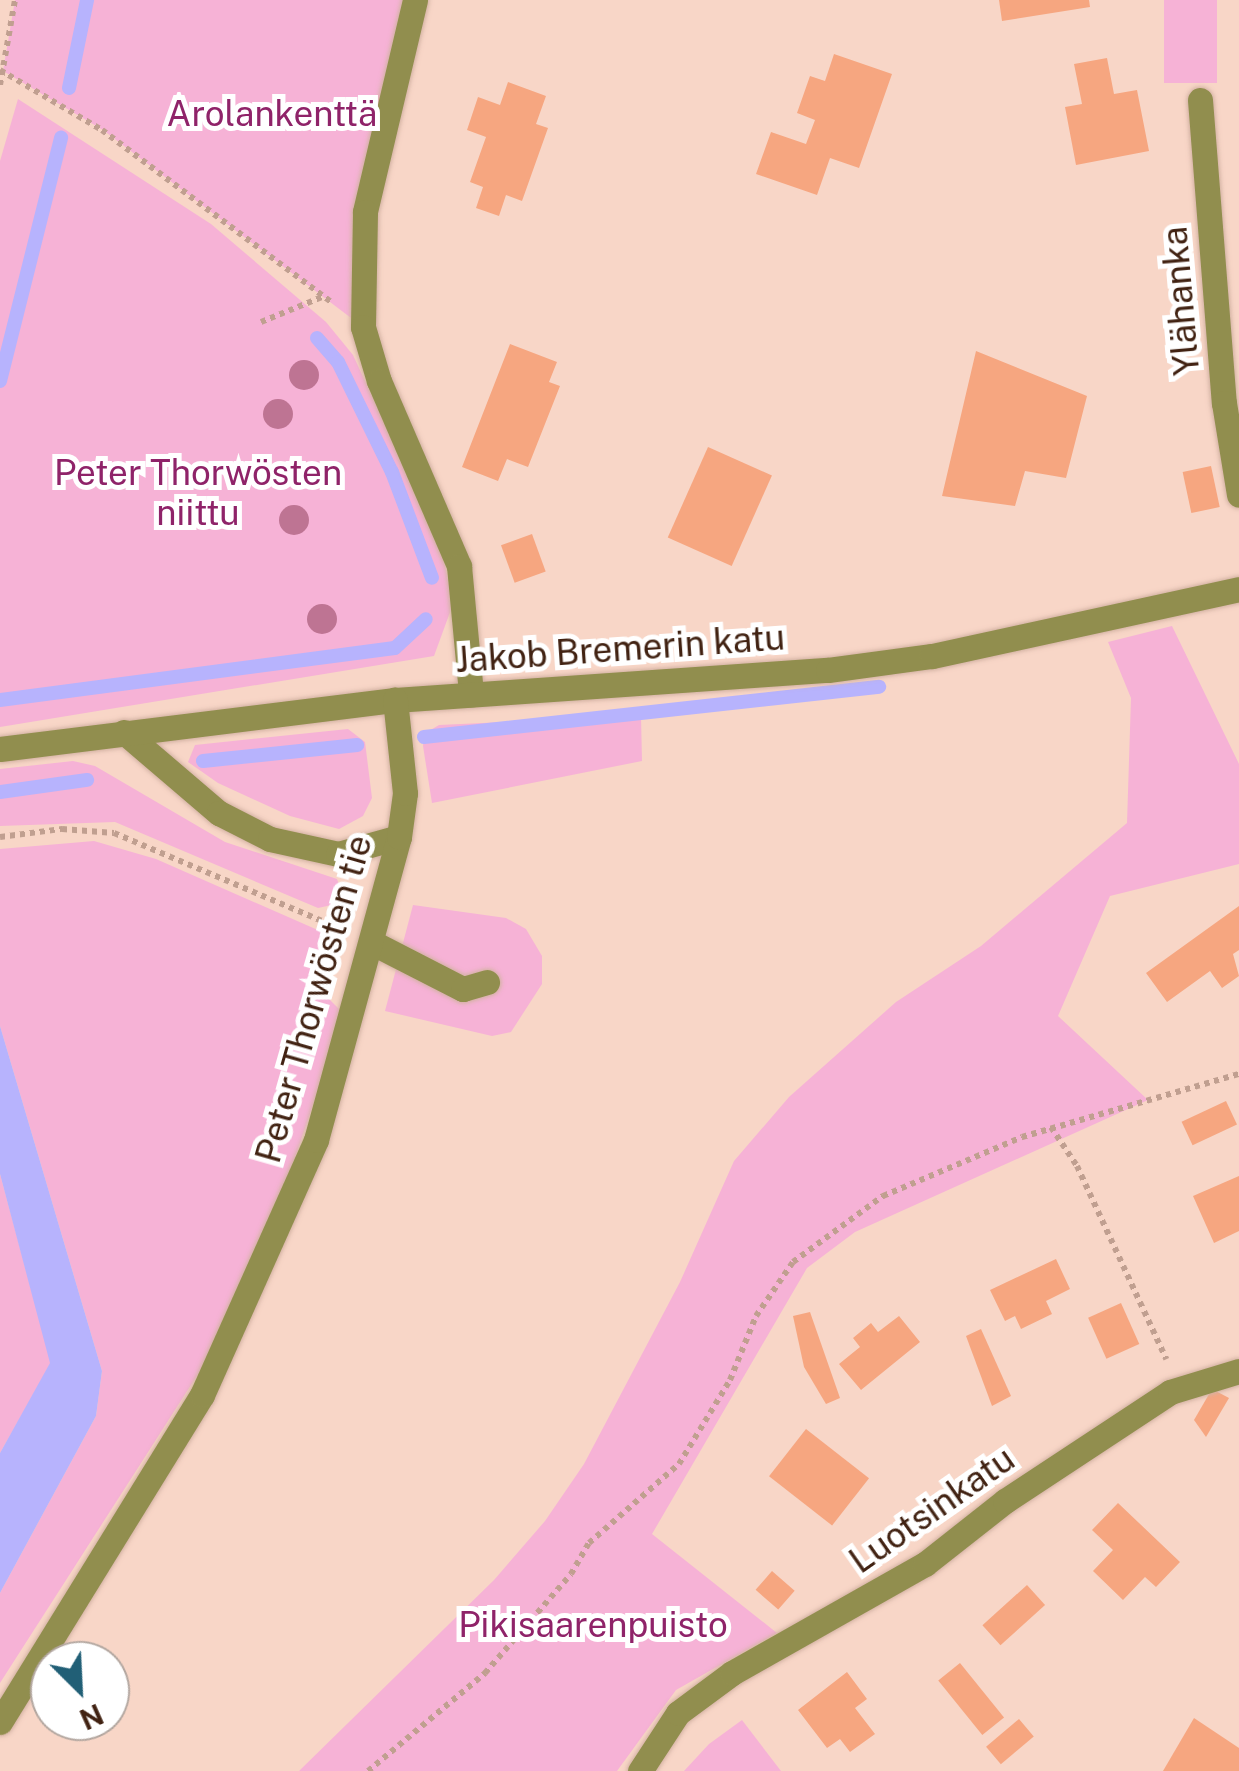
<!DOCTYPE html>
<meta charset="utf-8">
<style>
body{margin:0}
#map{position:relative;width:1239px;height:1771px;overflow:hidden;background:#f8d6c7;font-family:"Public Sans",sans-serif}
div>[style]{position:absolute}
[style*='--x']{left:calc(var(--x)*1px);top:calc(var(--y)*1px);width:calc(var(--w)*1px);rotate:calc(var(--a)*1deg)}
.green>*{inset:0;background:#f6b2d6;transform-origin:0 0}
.water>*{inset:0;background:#b7b3fd}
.stream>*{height:14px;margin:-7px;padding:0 7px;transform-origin:7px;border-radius:7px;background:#b7b3fd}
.building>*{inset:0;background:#f6a680;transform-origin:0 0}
.path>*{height:6px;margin-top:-3px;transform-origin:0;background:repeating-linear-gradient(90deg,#c09f90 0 5px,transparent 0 10px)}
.roads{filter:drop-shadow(0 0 2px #d3b2a3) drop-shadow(0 0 2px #d3b2a3)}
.minor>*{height:25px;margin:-12.5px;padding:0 12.5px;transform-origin:12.5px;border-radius:12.5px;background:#918e4e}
.trees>*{width:30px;height:30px;margin:-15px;border-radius:50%;background:#be7493}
span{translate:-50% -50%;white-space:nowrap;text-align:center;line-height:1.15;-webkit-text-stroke:10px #fff;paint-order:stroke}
.park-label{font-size:35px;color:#8f2369}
.street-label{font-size:35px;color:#412212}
.north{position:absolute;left:30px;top:1641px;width:100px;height:100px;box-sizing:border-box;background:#fff;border:2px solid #b3a7a0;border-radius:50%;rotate:156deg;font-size:28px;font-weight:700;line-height:40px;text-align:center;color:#412212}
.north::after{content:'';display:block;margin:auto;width:35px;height:45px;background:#215f76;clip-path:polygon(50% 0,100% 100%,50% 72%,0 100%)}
</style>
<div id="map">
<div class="green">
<i style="clip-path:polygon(15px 0,415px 0,365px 212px,363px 327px,103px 130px,3px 71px)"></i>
<i style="left:1164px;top:0;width:53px;height:83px"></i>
<i style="clip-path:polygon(18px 99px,211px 224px,326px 322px,353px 355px,440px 543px,453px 604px,434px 656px,0 727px,0 161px)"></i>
<i style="clip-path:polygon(1172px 626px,1239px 764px,1239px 864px,1110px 896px,1058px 1016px,1148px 1100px,855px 1232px,807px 1268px,652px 1534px,777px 1633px,676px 1690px,617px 1771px,299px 1771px,494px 1580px,545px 1521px,584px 1464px,680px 1282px,734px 1161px,789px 1097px,896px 1002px,981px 946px,1127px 823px,1131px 698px,1108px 642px)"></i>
<i style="clip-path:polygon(641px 716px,642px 761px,432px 803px,423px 746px,424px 734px,439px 725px)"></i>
<i style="clip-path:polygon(348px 729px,365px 742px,372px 798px,363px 816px,339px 829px,290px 816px,218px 783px,188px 762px,195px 745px)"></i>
<i style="clip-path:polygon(73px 761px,95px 766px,225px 842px,337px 879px,345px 902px,318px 908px,115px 822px,0 826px,0 769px)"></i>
<i style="clip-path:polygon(94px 841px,156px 859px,336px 938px,328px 998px,344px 1014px,289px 1175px,202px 1368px,0 1683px,0 1593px,96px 1416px,102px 1371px,0 1026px,0 849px)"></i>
<i style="clip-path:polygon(413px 905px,506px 918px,526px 929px,542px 956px,542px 984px,511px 1032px,492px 1036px,385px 1011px)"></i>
<i style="clip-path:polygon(0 1174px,51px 1363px,0 1453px)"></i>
<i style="clip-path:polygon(742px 1720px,781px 1771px,684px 1771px,709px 1744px)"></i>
</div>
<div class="water">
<i style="clip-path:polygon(0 1026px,102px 1371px,96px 1416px,0 1593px,0 1453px,50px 1363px,0 1174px)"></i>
</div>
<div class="stream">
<i style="--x:69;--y:88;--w:90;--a:-78.4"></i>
<i style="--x:317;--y:338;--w:32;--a:49"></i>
<i style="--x:338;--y:362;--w:123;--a:63.9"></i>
<i style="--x:392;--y:472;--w:113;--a:69.3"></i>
<i style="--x:0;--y:381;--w:251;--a:-75.9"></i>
<i style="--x:0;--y:700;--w:398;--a:-7.5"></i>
<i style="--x:395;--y:648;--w:42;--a:-43.1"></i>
<i style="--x:424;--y:737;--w:458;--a:-6.3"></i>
<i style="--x:203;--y:761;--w:155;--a:-5.9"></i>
<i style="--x:0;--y:792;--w:88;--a:-7.9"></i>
</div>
<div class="building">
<i style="clip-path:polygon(999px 0,1089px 0,1090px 7px,1002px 21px)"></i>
<i style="clip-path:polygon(834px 54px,892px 74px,859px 168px,830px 158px,817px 195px,756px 174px,771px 132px,806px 144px,815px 120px,797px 113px,810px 76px,825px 81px)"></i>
<i style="clip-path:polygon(1107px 58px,1114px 94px,1137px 90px,1149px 151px,1076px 165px,1065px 107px,1082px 104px,1074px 64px)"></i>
<i style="clip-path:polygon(508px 82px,546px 96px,536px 124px,548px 128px,522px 201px,506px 195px,499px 216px,476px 208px,483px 187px,470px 182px,486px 137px,467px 130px,478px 97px,500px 105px)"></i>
<i style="clip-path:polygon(510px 344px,557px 362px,549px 382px,560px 386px,528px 467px,507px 459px,498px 481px,462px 467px)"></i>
<i style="clip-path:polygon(976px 351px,1087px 396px,1066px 478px,1025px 471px,1015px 506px,942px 496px)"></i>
<i style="left:708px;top:447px;width:70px;height:99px;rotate:24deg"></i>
<i style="left:1211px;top:466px;width:42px;height:29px;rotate:78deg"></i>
<i style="left:532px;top:534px;width:40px;height:33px;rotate:70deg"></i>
<i style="clip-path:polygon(1239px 906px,1239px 950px,1233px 954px,1239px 976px,1222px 988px,1210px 971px,1167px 1002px,1146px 973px)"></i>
<i style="left:1226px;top:1101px;width:26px;height:49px;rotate:65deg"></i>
<i style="clip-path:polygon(1239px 1176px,1239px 1231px,1214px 1243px,1193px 1196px)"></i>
<i style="clip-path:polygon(1056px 1259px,1070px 1289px,1046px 1301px,1052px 1314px,1021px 1329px,1015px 1316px,1005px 1321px,990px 1290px)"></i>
<i style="left:1121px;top:1303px;width:45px;height:36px;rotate:66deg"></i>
<i style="clip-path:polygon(810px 1312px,840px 1398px,826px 1404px,804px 1367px,793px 1316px)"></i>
<i style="clip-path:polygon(899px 1316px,920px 1342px,861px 1390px,839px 1364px,860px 1347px,853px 1338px,871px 1323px,878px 1332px)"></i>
<i style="clip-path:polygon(981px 1329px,1011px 1396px,992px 1406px,966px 1336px)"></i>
<i style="clip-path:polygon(1212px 1389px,1229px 1398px,1206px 1437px,1194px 1420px)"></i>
<i style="left:806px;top:1429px;width:80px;height:60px;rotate:38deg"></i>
<i style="clip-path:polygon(1118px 1503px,1180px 1562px,1156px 1587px,1145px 1577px,1123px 1600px,1093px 1571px,1113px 1550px,1092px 1530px)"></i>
<i style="left:772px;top:1571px;width:30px;height:25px;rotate:41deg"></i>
<i style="left:1027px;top:1585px;width:27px;height:60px;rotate:48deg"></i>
<i style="left:960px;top:1663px;width:70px;height:28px;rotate:51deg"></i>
<i style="clip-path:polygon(847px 1672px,867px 1699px,855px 1708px,875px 1734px,850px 1752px,840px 1739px,827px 1748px,798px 1710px)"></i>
<i style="clip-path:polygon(1194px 1718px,1239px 1748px,1239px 1771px,1163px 1771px)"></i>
<i style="left:1019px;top:1719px;width:23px;height:43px;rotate:50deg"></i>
</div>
<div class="path">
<i style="--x:0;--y:70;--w:118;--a:30.5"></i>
<i style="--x:102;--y:130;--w:286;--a:36.9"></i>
<i style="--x:0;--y:85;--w:86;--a:-80"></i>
<i style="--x:261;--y:322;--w:66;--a:-22.3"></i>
<i style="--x:0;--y:837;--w:63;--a:-7.4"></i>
<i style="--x:62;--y:829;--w:52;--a:4.4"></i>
<i style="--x:114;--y:833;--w:244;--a:22.9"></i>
<i style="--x:1051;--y:1127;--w:47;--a:56.3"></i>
<i style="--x:1077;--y:1166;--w:213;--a:65.2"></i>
<i style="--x:368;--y:1771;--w:153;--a:-39.9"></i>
<i style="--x:485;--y:1673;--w:131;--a:-49"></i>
<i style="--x:571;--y:1574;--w:36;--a:-60"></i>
<i style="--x:589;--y:1543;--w:120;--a:-41.3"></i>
<i style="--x:679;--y:1464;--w:98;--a:-58.7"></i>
<i style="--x:730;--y:1380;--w:69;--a:-67.9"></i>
<i style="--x:756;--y:1316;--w:65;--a:-55.6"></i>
<i style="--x:793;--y:1262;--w:112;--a:-36.3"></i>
<i style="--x:883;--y:1196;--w:151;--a:-23"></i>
<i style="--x:1022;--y:1137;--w:226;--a:-16.2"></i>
</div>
<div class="roads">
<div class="minor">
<i style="--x:415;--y:0;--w:218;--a:103.3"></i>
<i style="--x:365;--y:212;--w:115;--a:91"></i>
<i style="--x:363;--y:327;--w:56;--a:73.5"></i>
<i style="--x:379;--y:381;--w:202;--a:66.6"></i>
<i style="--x:459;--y:566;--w:129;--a:84.6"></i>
<i style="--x:1200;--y:100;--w:304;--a:85.5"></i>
<i style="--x:1224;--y:403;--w:93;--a:80.7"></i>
<i style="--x:124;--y:732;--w:125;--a:40.5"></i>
<i style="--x:219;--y:813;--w:57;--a:27"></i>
<i style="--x:270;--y:839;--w:70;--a:12.4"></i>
<i style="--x:338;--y:854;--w:63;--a:-15.6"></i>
<i style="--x:0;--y:749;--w:398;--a:-7.1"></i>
<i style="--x:395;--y:700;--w:434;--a:-4"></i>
<i style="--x:828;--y:670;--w:105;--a:-7.7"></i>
<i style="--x:932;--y:656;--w:314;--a:-12.3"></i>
<i style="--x:373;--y:943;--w:101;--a:27.1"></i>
<i style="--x:463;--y:989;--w:25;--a:-16"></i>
<i style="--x:0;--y:1722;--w:384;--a:-58.3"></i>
<i style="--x:202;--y:1395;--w:279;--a:-65.9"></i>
<i style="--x:316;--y:1140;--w:314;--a:-74.7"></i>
<i style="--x:399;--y:837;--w:44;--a:-82.2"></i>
<i style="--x:405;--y:793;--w:94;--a:-96.1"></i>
<i style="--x:640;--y:1771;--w:69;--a:-56.8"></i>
<i style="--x:678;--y:1713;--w:67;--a:-36.5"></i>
<i style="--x:732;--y:1673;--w:222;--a:-29.5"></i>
<i style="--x:925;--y:1564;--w:102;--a:-38.2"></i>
<i style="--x:1005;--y:1501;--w:198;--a:-33.4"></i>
<i style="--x:1170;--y:1392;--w:72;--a:-16.9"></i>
</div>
</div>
<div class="trees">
<i style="left:304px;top:375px"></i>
<i style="left:278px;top:414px"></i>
<i style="left:294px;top:520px"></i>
<i style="left:322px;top:619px"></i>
</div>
<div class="park-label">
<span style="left:272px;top:114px">Arolankenttä</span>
<span style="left:198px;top:493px">Peter Thorwösten<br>niittu</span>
<span style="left:593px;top:1625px">Pikisaarenpuisto</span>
</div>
<div class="street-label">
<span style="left:1181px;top:301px;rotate:-95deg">Ylähanka</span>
<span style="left:620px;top:649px;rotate:-4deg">Jakob Bremerin katu</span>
<span style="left:314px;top:999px;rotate:-74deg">Peter Thorwösten tie</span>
<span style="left:932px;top:1510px;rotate:-35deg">Luotsinkatu</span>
</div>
<div class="north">N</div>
</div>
